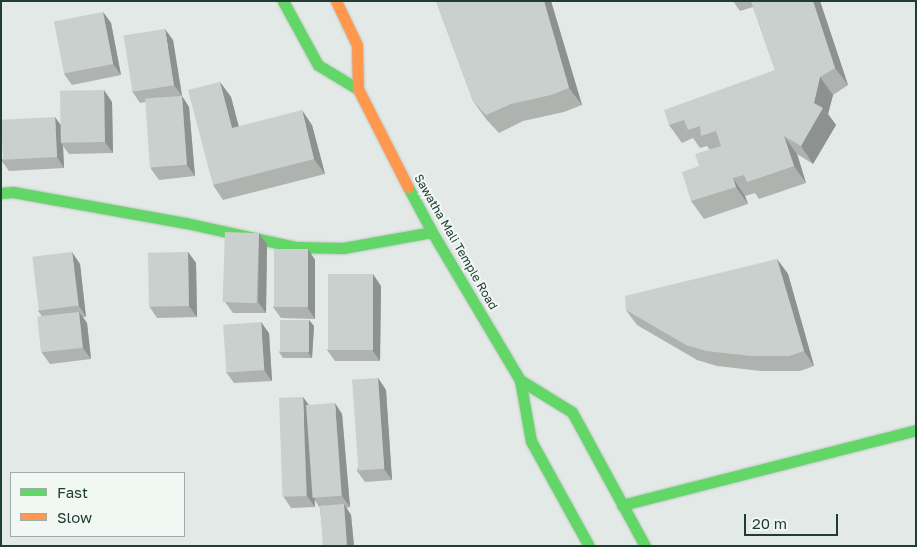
<!DOCTYPE html>
<style>
body{margin:0}
#map{position:relative;width:917px;height:547px;overflow:hidden;background:#e3e9e6;font-family:"Golos Text",sans-serif}
div>[style]{position:absolute}
[style*='--x']{left:calc(var(--x)*1px);top:calc(var(--y)*1px);width:calc(var(--w)*1px);rotate:calc(var(--a)*1deg)}
.roads{filter:drop-shadow(0 0 1px #bec7c3) drop-shadow(0 0 1px #bec7c3)}
.fast>*{height:11px;margin:-5.5px;padding:0 5.5px;transform-origin:5.5px;border-radius:5.5px;background:#63d668}
.slow>*{height:11px;margin:-5.5px;padding:0 5.5px;transform-origin:5.5px;border-radius:5.5px;background:#ff974d}
.wall>*{inset:0;background:#aeb3b0}
.shaded-wall>*{inset:0;background:#8d9290}
.building>*{inset:0;background:#cad0cd;transform-origin:0 0}
span{translate:-50% -50%;white-space:nowrap;text-align:center;line-height:1.15;-webkit-text-stroke:4px #f1f8f4;paint-order:stroke}
.street-label{font-size:12px;color:#203d33}
.frame{position:absolute;inset:0;border:2px solid #203d33;pointer-events:none}
.legend{position:absolute;left:10px;top:472px;width:175px;height:65px;box-sizing:border-box;background:#f1f8f4;border:1px solid #9dada7;margin:0;padding:6px 9px;list-style:none;font-size:15px;color:#203d33}
.legend li{display:flex;align-items:center;gap:10px;height:25px}
.legend b{width:25px;border:1px solid #9dada7}
.scale{position:absolute;left:744px;top:514px;width:94px;height:22px;box-sizing:border-box;border:2px solid #203d33;border-top:0;padding-left:6px;font-size:15px;line-height:18px;white-space:nowrap;color:#203d33;-webkit-text-stroke:4px #f1f8f4;paint-order:stroke}
</style>
<div id="map">
<div class="roads">
<div class="fast">
<i style="--x:283;--y:1;--w:73;--a:61.3"></i>
<i style="--x:318;--y:65;--w:47;--a:31"></i>
<i style="--x:408;--y:187;--w:51;--a:61.9"></i>
<i style="--x:432;--y:232;--w:172;--a:59.3"></i>
<i style="--x:520;--y:380;--w:62;--a:79.8"></i>
<i style="--x:531;--y:441;--w:120;--a:61.1"></i>
<i style="--x:1;--y:193;--w:12;--a:-5"></i>
<i style="--x:13;--y:192;--w:176;--a:10.2"></i>
<i style="--x:186;--y:223;--w:113;--a:12.3"></i>
<i style="--x:296;--y:247;--w:47;--a:1.2"></i>
<i style="--x:343;--y:248;--w:90;--a:-10.2"></i>
<i style="--x:520;--y:380;--w:61;--a:31.6"></i>
<i style="--x:572;--y:412;--w:153;--a:61.4"></i>
<i style="--x:622;--y:505;--w:303;--a:-14.3"></i>
</div>
<div class="slow">
<i style="--x:336;--y:1;--w:49;--a:64.5"></i>
<i style="--x:357;--y:45;--w:44;--a:88.7"></i>
<i style="--x:358;--y:89;--w:110;--a:63"></i>
</div>
</div>
<div class="wall">
<i style="clip-path:polygon(436px 1px,551px 1px,582px 105px,564px 112px,523px 121px,499px 133px,486px 119px,473px 101px)"></i>
<i style="clip-path:polygon(733px 1px,820px 1px,848px 85px,833px 95px,828px 114px,836px 125px,813px 164px,797px 154px,806px 183px,759px 199px,755px 193px,745px 196px,748px 204px,704px 219px,691px 201px,699px 166px,710px 150px,707px 146px,700px 148px,693px 138px,682px 143px,669px 125px,775px 70px,753px 7px,740px 11px)"></i>
<i style="clip-path:polygon(103px 12px,111px 23px,121px 75px,72px 85px,64px 74px)"></i>
<i style="clip-path:polygon(173px 40px,182px 96px,189px 107px,195px 176px,159px 180px,151px 169px,146px 102px,140px 103px,132px 91px)"></i>
<i style="clip-path:polygon(220px 82px,231px 97px,239px 127px,312px 125px,325px 174px,223px 200px,213px 185px)"></i>
<i style="clip-path:polygon(112px 102px,113px 153px,69px 154px,63px 146px,64px 168px,9px 171px,1px 160px,61px 125px)"></i>
<i style="clip-path:polygon(259px 233px,267px 244px,266px 313px,233px 313px,225px 302px)"></i>
<i style="clip-path:polygon(308px 249px,315px 260px,315px 319px,281px 318px,273px 307px)"></i>
<i style="clip-path:polygon(188px 252px,196px 263px,197px 317px,157px 318px,149px 306px)"></i>
<i style="clip-path:polygon(777px 259px,788px 274px,814px 366px,800px 371px,761px 371px,717px 366px,697px 360px,637px 325px,626px 310px)"></i>
<i style="clip-path:polygon(80px 264px,86px 317px,83px 317px,87px 323px,91px 359px,50px 364px,42px 353px,42px 316px,38px 311px)"></i>
<i style="clip-path:polygon(381px 286px,380px 361px,335px 361px,327px 350px)"></i>
<i style="clip-path:polygon(309px 320px,314px 326px,312px 358px,283px 358px,279px 352px)"></i>
<i style="clip-path:polygon(269px 333px,272px 381px,234px 383px,226px 372px)"></i>
<i style="clip-path:polygon(378px 378px,386px 390px,392px 480px,365px 482px,357px 471px)"></i>
<i style="clip-path:polygon(309px 405px,342px 414px,350px 507px,346px 508px,351px 515px,354px 546px,324px 546px,320px 508px,314px 499px,315px 507px,291px 508px,283px 496px)"></i>
</div>
<div class="shaded-wall">
<i style="clip-path:polygon(544px 1px,551px 1px,582px 105px,569px 88px)"></i>
<i style="clip-path:polygon(813px 1px,820px 1px,848px 85px,835px 68px)"></i>
<i style="clip-path:polygon(103px 12px,111px 23px,121px 75px,113px 64px)"></i>
<i style="clip-path:polygon(165px 29px,173px 40px,182px 96px,189px 107px,195px 176px,187px 165px,182px 96px,174px 85px)"></i>
<i style="clip-path:polygon(820px 77px,833px 95px,828px 114px,836px 125px,813px 164px,801px 146px,814px 103px)"></i>
<i style="clip-path:polygon(220px 82px,231px 97px,243px 143px,232px 128px)"></i>
<i style="clip-path:polygon(104px 90px,112px 102px,113px 153px,105px 142px)"></i>
<i style="clip-path:polygon(302px 110px,312px 125px,325px 174px,314px 159px)"></i>
<i style="clip-path:polygon(55px 117px,63px 128px,61px 143px,63px 146px,64px 168px,57px 157px)"></i>
<i style="clip-path:polygon(784px 136px,797px 154px,806px 183px,794px 166px)"></i>
<i style="clip-path:polygon(733px 178px,745px 196px,748px 204px,736px 187px)"></i>
<i style="clip-path:polygon(259px 233px,267px 244px,266px 313px,258px 302px)"></i>
<i style="clip-path:polygon(308px 249px,315px 260px,315px 319px,307px 307px)"></i>
<i style="clip-path:polygon(72px 252px,80px 264px,86px 317px,79px 306px)"></i>
<i style="clip-path:polygon(188px 252px,196px 263px,197px 317px,189px 306px)"></i>
<i style="clip-path:polygon(777px 259px,788px 274px,814px 366px,804px 351px)"></i>
<i style="clip-path:polygon(373px 274px,381px 286px,380px 361px,372px 350px)"></i>
<i style="clip-path:polygon(79px 312px,87px 323px,91px 359px,83px 348px)"></i>
<i style="clip-path:polygon(309px 320px,314px 326px,312px 358px,308px 352px)"></i>
<i style="clip-path:polygon(261px 322px,269px 333px,272px 381px,264px 370px)"></i>
<i style="clip-path:polygon(378px 378px,386px 390px,392px 480px,384px 469px)"></i>
<i style="clip-path:polygon(303px 397px,311px 408px,315px 507px,307px 496px)"></i>
<i style="clip-path:polygon(335px 403px,342px 414px,350px 507px,342px 496px)"></i>
<i style="clip-path:polygon(344px 504px,351px 515px,354px 546px,347px 546px)"></i>
</div>
<div class="building">
<i style="clip-path:polygon(436px 1px,544px 1px,569px 88px,551px 95px,511px 104px,486px 115px,473px 101px)"></i>
<i style="clip-path:polygon(751px 1px,813px 1px,835px 68px,820px 77px,814px 103px,823px 108px,801px 146px,784px 136px,794px 166px,747px 182px,744px 175px,733px 178px,736px 187px,691px 201px,682px 172px,699px 166px,695px 154px,721px 146px,716px 131px,701px 136px,700px 126px,688px 130px,684px 120px,669px 125px,664px 110px,775px 70px)"></i>
<i style="left:103px;top:12px;width:53px;height:50px;rotate:79deg"></i>
<i style="left:165px;top:29px;width:57px;height:42px;rotate:81deg"></i>
<i style="clip-path:polygon(220px 82px,232px 128px,302px 110px,314px 159px,213px 185px,188px 90px)"></i>
<i style="left:104px;top:90px;width:52px;height:44px;rotate:89deg"></i>
<i style="left:182px;top:96px;width:69px;height:37px;rotate:86deg"></i>
<i style="left:55px;top:117px;width:40px;height:54px;rotate:87deg"></i>
<i style="left:225px;top:232px;width:34px;height:70px;rotate:2deg"></i>
<i style="left:274px;top:249px;width:34px;height:58px"></i>
<i style="left:72px;top:252px;width:54px;height:40px;rotate:83deg"></i>
<i style="left:188px;top:252px;width:54px;height:40px;rotate:89deg"></i>
<i style="clip-path:polygon(777px 259px,804px 351px,789px 356px,751px 356px,706px 351px,686px 345px,626px 310px,625px 296px)"></i>
<i style="left:328px;top:274px;width:45px;height:76px"></i>
<i style="left:79px;top:312px;width:36px;height:42px;rotate:84deg"></i>
<i style="left:280px;top:320px;width:29px;height:32px"></i>
<i style="left:261px;top:322px;width:48px;height:38px;rotate:86deg"></i>
<i style="left:378px;top:378px;width:91px;height:26px;rotate:86deg"></i>
<i style="left:303px;top:397px;width:99px;height:24px;rotate:88deg"></i>
<i style="left:335px;top:403px;width:93px;height:29px;rotate:86deg"></i>
<i style="left:344px;top:504px;width:42px;height:24px;rotate:86deg"></i>
</div>
<div class="street-label">
<span style="left:456px;top:242px;rotate:60deg">Sawatha Mali Temple Road</span>
</div>
<div class="frame"></div>
<ul class="legend">
<li><b style="height:6px;background:#63d668"></b>Fast</li>
<li><b style="height:6px;background:#ff974d"></b>Slow</li>
</ul>
<div class="scale">20 m</div>
</div>
